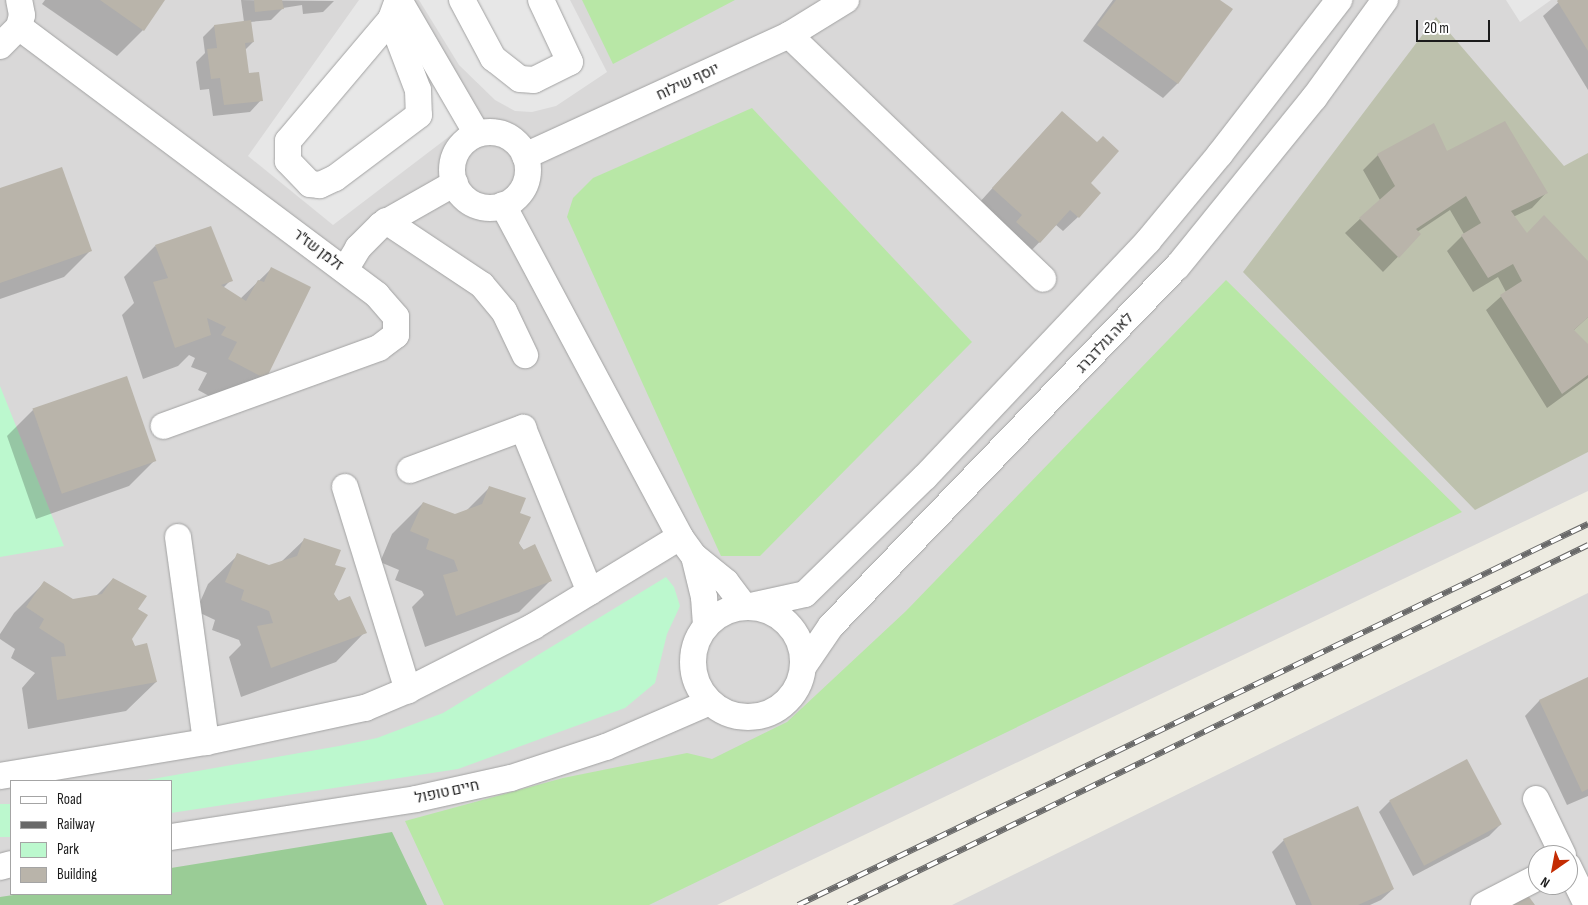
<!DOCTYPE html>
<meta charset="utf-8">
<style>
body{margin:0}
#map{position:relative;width:1588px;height:905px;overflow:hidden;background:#edebe1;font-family:"Sofia Sans Condensed",Heebo,sans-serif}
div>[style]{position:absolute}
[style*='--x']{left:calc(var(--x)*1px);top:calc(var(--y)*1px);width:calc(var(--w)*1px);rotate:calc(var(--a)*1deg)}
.residential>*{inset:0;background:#d9d8d8}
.construction>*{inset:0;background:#bdc1ad}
.grass>*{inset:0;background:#b8e7a6}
.forest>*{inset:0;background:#9acc96}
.park>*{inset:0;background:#bcf8ce;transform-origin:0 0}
.parking>*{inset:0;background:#e7e7e7}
.shadow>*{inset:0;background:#0003}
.building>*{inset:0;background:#b9b4aa;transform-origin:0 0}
.roads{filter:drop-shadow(0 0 1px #a2a2a2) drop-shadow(0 0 1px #a2a2a2)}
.minor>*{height:26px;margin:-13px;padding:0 13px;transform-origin:13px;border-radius:13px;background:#fff}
.minor>.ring{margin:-13px;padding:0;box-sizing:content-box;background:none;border:26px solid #fff;border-radius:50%}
.rail>*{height:5.5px;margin-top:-2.75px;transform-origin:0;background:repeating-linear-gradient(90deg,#fff 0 11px,#696969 0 22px);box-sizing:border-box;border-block:1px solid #696969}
span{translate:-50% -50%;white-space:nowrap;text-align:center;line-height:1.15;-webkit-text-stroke:4.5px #fff;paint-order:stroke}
.street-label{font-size:15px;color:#1b1b1b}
.legend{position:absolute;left:10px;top:780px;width:162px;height:115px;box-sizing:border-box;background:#fff;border:1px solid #a4a4a4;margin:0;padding:6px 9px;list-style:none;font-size:15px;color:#1b1b1b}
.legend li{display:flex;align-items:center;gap:10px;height:25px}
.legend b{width:25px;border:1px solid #a4a4a4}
.north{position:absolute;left:1528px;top:845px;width:50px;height:50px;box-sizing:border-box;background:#fff;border:1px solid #a4a4a4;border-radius:50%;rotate:213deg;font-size:14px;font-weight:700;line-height:20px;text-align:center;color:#1b1b1b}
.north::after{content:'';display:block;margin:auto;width:18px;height:22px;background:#c42c03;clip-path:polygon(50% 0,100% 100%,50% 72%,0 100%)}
.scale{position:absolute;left:1416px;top:20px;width:74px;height:22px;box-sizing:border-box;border:2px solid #1b1b1b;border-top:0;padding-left:6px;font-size:15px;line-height:18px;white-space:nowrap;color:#1b1b1b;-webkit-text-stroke:4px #fff;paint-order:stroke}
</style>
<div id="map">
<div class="residential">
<i style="clip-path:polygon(evenodd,0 0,1588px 0,1588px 491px,717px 905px,0 905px,0 0,11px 781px,171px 781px,171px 894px,11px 894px,11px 781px)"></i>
<i style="clip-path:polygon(evenodd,1588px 593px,1588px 905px,952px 905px,1588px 593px,1538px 855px,1568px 855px,1568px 885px,1538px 885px,1538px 855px)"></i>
</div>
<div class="construction">
<i style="clip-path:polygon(1436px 17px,1564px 166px,1588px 153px,1588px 452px,1475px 510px,1243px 272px)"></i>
</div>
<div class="grass">
<i style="clip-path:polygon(582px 0,735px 0,613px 64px)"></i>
<i style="clip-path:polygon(752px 108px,972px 342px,760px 556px,721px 556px,567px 217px,573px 198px,593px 178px)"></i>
<i style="clip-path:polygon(1226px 280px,1462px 512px,649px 905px,444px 905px,405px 821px,563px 778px,687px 753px,712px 759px,787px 722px,906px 611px)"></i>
</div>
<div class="forest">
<i style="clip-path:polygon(392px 832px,427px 905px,0 905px,0 897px,20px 894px,171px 894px,171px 868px)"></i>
</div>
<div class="park">
<i style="clip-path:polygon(0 386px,64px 546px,0 557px)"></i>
<i style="clip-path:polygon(666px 577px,674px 587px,680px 606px,667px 634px,655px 683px,625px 708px,458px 769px,171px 813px,171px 781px,141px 781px,339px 746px,377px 738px,443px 713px)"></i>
<i style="left:11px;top:804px;width:33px;height:11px;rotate:90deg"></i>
</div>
<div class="parking">
<i style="clip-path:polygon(359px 0,395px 0,463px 126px,333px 225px,248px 156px)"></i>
<i style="clip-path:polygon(419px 0,570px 0,607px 72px,556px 106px,532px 112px,515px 111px,495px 100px,459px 65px)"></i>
<i style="clip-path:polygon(1506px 0,1551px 0,1520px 22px)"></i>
</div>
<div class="shadow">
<i style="clip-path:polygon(45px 0,164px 0,143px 30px,117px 56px,42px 4px)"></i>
<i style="clip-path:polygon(241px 0,334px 1px,323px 12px,303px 14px,302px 5px,283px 8px,271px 20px,250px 22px,253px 42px,245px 50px,248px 75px,261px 100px,250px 112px,213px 116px,209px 89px,200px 90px,196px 62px,205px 53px,203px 37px,214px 26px,244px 22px)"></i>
<i style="clip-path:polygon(1113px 0,1218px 0,1231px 10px,1177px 84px,1163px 98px,1083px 41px)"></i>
<i style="clip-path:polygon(1561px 0,1588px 0,1588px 90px,1543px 16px)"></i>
<i style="clip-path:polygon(1048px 127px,1097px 143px,1078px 217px,1063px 231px,1056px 225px,1025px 257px,978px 204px)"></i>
<i style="clip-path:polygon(1447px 153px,1546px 193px,1532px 208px,1513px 217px,1526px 234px,1588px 263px,1588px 317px,1573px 331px,1588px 345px,1588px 378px,1547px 408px,1486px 310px,1506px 292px,1498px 277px,1473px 292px,1447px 251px,1464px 234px,1450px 210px,1417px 232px,1420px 234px,1383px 272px,1345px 233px,1380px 200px,1363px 170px,1378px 155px)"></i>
<i style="clip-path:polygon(0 190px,90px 251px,64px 277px,0 299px)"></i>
<i style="clip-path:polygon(155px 246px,231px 280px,223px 288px,240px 299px,271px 269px,265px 378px,233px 409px,198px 390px,207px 373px,191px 367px,195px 358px,189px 355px,178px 366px,143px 379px,122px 315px,134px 303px,124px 277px)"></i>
<i style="clip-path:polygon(33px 410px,155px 460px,129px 486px,36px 519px,7px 436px)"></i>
<i style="clip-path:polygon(490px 487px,519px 514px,518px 543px,550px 581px,519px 612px,425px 647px,412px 607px,424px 595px,422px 591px,395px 580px,399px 570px,380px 562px,392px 534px,423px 503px,455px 515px,466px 511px)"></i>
<i style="clip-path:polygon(305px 539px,334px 565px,333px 594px,365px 632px,336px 662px,241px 697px,229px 657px,241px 645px,239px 640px,212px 630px,215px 620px,196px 611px,208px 584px,238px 555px,269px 566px,281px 562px)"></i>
<i style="clip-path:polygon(113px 579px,137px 610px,130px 638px,156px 682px,126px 711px,28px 729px,22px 688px,35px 673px,11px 658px,15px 649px,0 639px,0 634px,14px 613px,44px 583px,73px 600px,96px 596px)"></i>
<i style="clip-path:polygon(1588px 679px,1588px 796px,1567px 805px,1525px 716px,1539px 701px)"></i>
<i style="clip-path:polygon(1390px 801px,1501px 824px,1489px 836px,1413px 876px,1379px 812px)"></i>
<i style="clip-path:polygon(1357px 808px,1393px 889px,1381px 900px,1370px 905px,1296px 905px,1272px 852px,1284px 840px)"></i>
</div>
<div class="building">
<i style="clip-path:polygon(100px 0,165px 0,144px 31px)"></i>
<i style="clip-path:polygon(254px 0,282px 0,284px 9px,255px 12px)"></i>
<i style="clip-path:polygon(1116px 0,1220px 0,1233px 9px,1178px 84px,1097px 25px)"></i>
<i style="clip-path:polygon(1558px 0,1588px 0,1588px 51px,1557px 1px)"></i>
<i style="clip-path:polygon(251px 20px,254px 42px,245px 43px,249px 73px,259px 72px,263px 101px,224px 105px,220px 78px,211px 79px,207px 49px,217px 48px,214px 25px)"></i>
<i style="clip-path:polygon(1062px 111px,1097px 142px,1103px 136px,1119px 151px,1091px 183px,1101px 193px,1079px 218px,1070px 210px,1040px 243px,1016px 222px,1022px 215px,992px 188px)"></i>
<i style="clip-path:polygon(1505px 121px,1548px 193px,1511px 211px,1527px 233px,1544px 215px,1588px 261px,1588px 317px,1574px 330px,1588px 344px,1588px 375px,1562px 394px,1500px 295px,1522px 281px,1513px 264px,1488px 278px,1461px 235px,1481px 223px,1466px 196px,1416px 229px,1421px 234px,1399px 258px,1359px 218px,1395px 186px,1377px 154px,1434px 123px,1447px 151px)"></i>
<i style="clip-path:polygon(62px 167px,92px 251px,0 283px,0 188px)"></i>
<i style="clip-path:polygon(211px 226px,233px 281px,221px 285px,246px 301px,258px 280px,264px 282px,271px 267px,311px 287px,266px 379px,228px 359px,237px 342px,221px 335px,226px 327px,207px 318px,211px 335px,175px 348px,153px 282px,168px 278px,155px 245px)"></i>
<i style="left:127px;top:376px;width:90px;height:100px;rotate:71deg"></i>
<i style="clip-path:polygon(489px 486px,526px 498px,520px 513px,531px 517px,519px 543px,523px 550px,535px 544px,552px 581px,456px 616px,443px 575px,458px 571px,454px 560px,426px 549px,429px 539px,410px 531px,423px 502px,455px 514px,482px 504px)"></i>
<i style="clip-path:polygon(304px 538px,341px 550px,335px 565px,346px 568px,334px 594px,338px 601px,350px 596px,367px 633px,271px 668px,257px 626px,273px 623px,269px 611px,241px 600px,244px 590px,225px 582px,237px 553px,269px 565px,297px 556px)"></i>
<i style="clip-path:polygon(113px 578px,147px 596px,138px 609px,148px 615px,132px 639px,135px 646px,147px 643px,157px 682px,57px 700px,51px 657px,66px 656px,64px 644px,39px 628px,44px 619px,26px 607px,44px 581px,73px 599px,102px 594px)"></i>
<i style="clip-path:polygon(1588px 677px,1588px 789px,1582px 792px,1539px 700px)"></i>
<i style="left:1467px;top:759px;width:74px;height:88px;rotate:62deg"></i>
<i style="clip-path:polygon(1358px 806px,1394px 889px,1358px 905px,1312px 905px,1283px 839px)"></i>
<i style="clip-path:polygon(1524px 890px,1535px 905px,1504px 905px)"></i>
</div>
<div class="roads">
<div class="minor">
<i style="--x:399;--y:0;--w:155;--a:59.8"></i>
<i style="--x:462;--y:0;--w:66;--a:61.9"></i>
<i style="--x:493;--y:58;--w:34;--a:38"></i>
<i style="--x:520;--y:79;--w:14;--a:4"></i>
<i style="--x:534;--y:80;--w:40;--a:-26.6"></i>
<i style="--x:570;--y:62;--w:68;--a:-115.1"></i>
<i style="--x:391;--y:19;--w:76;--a:69.2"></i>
<i style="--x:418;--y:90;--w:25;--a:88"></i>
<i style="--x:419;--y:115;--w:105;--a:143.1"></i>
<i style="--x:335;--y:178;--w:17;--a:155"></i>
<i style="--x:320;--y:185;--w:10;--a:-174"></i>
<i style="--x:310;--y:184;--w:32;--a:-134"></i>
<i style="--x:288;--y:161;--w:20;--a:-90"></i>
<i style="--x:288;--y:141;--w:160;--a:-49.8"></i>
<i style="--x:391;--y:19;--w:20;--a:-70"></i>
<i style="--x:19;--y:27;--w:447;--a:36.8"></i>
<i style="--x:377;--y:295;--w:29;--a:49"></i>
<i style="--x:396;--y:317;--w:18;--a:90"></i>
<i style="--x:396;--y:335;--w:21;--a:143"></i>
<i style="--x:379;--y:348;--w:229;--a:160.1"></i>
<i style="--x:789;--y:35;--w:352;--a:43.8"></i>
<i style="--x:0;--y:46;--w:27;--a:-45"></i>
<i style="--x:19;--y:27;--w:12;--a:-76"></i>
<i style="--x:22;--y:15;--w:15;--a:-101"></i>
<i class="ring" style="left:452px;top:132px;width:50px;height:50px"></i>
<i style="--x:525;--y:156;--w:290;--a:-24.6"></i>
<i style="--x:789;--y:35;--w:67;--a:-31.6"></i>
<i style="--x:503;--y:205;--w:376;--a:61.9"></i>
<i style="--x:680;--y:537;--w:24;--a:54"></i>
<i style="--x:694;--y:556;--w:41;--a:39.1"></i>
<i style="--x:726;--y:582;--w:31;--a:53"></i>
<i style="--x:386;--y:221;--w:115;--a:33.7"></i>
<i style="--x:482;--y:285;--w:34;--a:50"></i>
<i style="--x:504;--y:311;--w:49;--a:64.5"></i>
<i style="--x:345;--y:270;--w:26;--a:-59"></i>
<i style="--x:358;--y:248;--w:33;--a:-45"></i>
<i style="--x:381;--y:225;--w:85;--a:-29.6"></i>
<i style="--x:410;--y:470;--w:121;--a:-20.4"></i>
<i style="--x:523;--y:428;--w:177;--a:67.8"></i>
<i style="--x:345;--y:487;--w:213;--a:72.8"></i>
<i style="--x:178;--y:537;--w:207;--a:82.2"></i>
<i style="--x:694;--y:556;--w:42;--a:76.3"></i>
<i style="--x:704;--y:597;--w:28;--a:86"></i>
<i style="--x:751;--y:606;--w:55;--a:-12.5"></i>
<i style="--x:805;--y:594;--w:168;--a:-44.3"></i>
<i style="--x:925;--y:477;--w:325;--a:-46.6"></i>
<i style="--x:1148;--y:241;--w:113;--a:-50.4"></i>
<i style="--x:1220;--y:154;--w:195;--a:-52.3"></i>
<i class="ring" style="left:693px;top:607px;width:84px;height:84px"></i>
<i style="--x:803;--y:667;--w:50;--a:-55.7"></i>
<i style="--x:831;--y:626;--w:499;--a:-46.1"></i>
<i style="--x:1177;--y:267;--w:218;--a:-51"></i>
<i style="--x:1314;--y:98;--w:121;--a:-54.1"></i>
<i style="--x:0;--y:776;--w:209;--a:-9.4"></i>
<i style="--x:206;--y:742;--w:163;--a:-12.1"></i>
<i style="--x:365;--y:708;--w:47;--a:-22.7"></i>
<i style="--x:408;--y:690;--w:141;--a:-26.9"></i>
<i style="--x:534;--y:626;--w:171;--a:-31.4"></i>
<i style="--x:1536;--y:799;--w:62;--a:64.3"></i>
<i style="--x:171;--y:837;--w:248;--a:-8.8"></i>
<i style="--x:416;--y:799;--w:97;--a:-12.5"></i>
<i style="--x:511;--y:778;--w:100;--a:-18.1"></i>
<i style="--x:606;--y:747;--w:113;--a:-23.4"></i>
<i style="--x:1568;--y:866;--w:43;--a:64"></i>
<i style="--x:0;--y:867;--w:11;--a:-15"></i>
<i style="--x:1484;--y:905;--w:61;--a:-27.4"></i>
</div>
</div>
<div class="rail">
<i style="--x:798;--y:905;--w:877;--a:-25.75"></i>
<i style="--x:848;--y:905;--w:823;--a:-25.94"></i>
</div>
<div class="street-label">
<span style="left:688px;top:82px;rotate:-25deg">יוסף שילוח</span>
<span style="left:318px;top:250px;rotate:37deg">זלמן שז"ר</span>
<span style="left:1105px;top:343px;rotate:-47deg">לאה גולדברג</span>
<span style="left:447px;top:792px;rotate:-12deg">חיים טופול</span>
</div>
<ul class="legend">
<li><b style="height:6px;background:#fff"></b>Road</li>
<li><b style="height:6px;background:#696969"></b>Railway</li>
<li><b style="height:14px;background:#bcf8ce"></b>Park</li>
<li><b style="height:14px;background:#b9b4aa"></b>Building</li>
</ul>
<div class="north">N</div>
<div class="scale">20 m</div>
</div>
